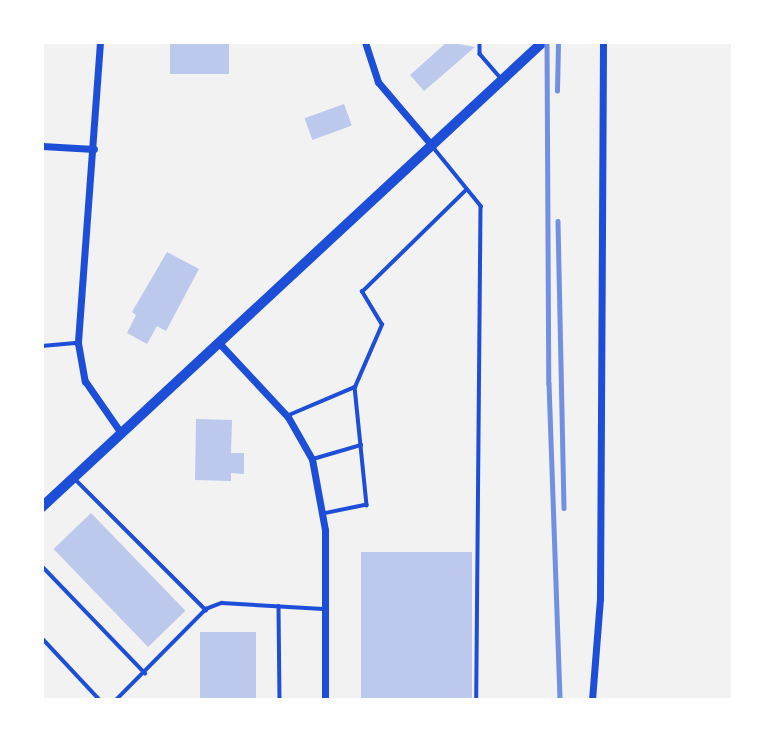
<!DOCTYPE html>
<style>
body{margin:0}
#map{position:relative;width:775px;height:742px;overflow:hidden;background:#f2f2f2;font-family:"Open Sans",sans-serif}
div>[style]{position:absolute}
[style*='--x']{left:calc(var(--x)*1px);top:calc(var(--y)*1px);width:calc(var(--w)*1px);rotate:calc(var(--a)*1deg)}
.building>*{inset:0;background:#bdc9ec;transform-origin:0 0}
.service>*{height:3.5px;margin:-1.75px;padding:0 1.75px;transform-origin:1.75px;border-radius:1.75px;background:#1d4ed8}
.minor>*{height:7px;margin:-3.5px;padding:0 3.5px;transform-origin:3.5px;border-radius:3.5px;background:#1d4ed8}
.tertiary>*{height:10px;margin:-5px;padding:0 5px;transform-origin:5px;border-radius:5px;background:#1d4ed8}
.rail>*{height:4.5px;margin:-2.25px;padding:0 2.25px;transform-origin:2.25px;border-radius:2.25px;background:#7290e2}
span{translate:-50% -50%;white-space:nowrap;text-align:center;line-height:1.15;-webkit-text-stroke:6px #fff;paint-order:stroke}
.frame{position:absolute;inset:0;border:44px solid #fff;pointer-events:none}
</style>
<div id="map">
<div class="building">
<i style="left:170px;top:42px;width:59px;height:32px"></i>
<i style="clip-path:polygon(447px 42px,475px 47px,424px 91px,410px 75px)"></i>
<i style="left:344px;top:104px;width:23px;height:42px;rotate:70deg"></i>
<i style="clip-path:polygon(167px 252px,199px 269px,166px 331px,157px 326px,147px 344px,127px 333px,136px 315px,132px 312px)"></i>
<i style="clip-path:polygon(196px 419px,232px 420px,231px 453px,244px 453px,244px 474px,231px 473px,231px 481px,195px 480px)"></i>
<i style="left:91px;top:513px;width:136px;height:52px;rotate:46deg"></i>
<i style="left:361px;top:552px;width:111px;height:148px"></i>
<i style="left:256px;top:632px;width:68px;height:56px;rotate:90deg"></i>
</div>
<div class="service">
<i style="--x:480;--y:42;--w:12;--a:90"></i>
<i style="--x:480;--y:54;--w:32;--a:49"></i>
<i style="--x:434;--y:148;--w:75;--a:51"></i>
<i style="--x:481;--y:206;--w:494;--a:90.5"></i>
<i style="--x:42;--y:346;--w:36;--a:-5"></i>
<i style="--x:355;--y:387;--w:68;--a:-66.5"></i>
<i style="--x:382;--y:325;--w:39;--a:-121"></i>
<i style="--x:362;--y:292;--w:146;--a:-44.4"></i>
<i style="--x:289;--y:415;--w:72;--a:-23"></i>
<i style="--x:355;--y:387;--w:119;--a:84.2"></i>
<i style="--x:367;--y:505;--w:45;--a:168.4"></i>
<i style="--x:313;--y:459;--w:50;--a:-16.3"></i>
<i style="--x:74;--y:478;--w:187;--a:45"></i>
<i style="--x:42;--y:566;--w:149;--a:46.1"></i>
<i style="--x:279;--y:606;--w:94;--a:89.4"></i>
<i style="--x:42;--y:638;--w:85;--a:46.9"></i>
<i style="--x:116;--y:700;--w:128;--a:-45.3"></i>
<i style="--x:206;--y:609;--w:17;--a:-21"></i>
<i style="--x:222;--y:603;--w:101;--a:3.4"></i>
</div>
<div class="minor">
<i style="--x:100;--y:42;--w:302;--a:94.2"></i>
<i style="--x:78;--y:343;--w:39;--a:80"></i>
<i style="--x:85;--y:381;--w:63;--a:55.3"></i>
<i style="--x:365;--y:42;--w:42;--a:72"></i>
<i style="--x:378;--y:82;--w:80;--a:49.6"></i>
<i style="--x:42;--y:146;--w:52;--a:3.3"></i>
<i style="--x:219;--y:343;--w:101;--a:47"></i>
<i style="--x:288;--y:417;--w:48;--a:60.3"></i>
<i style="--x:312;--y:459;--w:72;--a:79.6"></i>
<i style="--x:325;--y:530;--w:170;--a:90"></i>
<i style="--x:592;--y:700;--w:101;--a:-85.5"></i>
<i style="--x:600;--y:599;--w:557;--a:-89.69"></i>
</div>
<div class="tertiary">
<i style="--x:42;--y:507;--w:684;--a:-42.87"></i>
</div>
<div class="rail">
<i style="--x:547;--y:42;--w:341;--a:89.7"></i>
<i style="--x:549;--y:383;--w:317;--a:88"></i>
<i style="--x:557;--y:91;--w:49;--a:-88.8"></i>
<i style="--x:558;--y:221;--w:287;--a:88.8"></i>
</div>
<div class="frame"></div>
</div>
